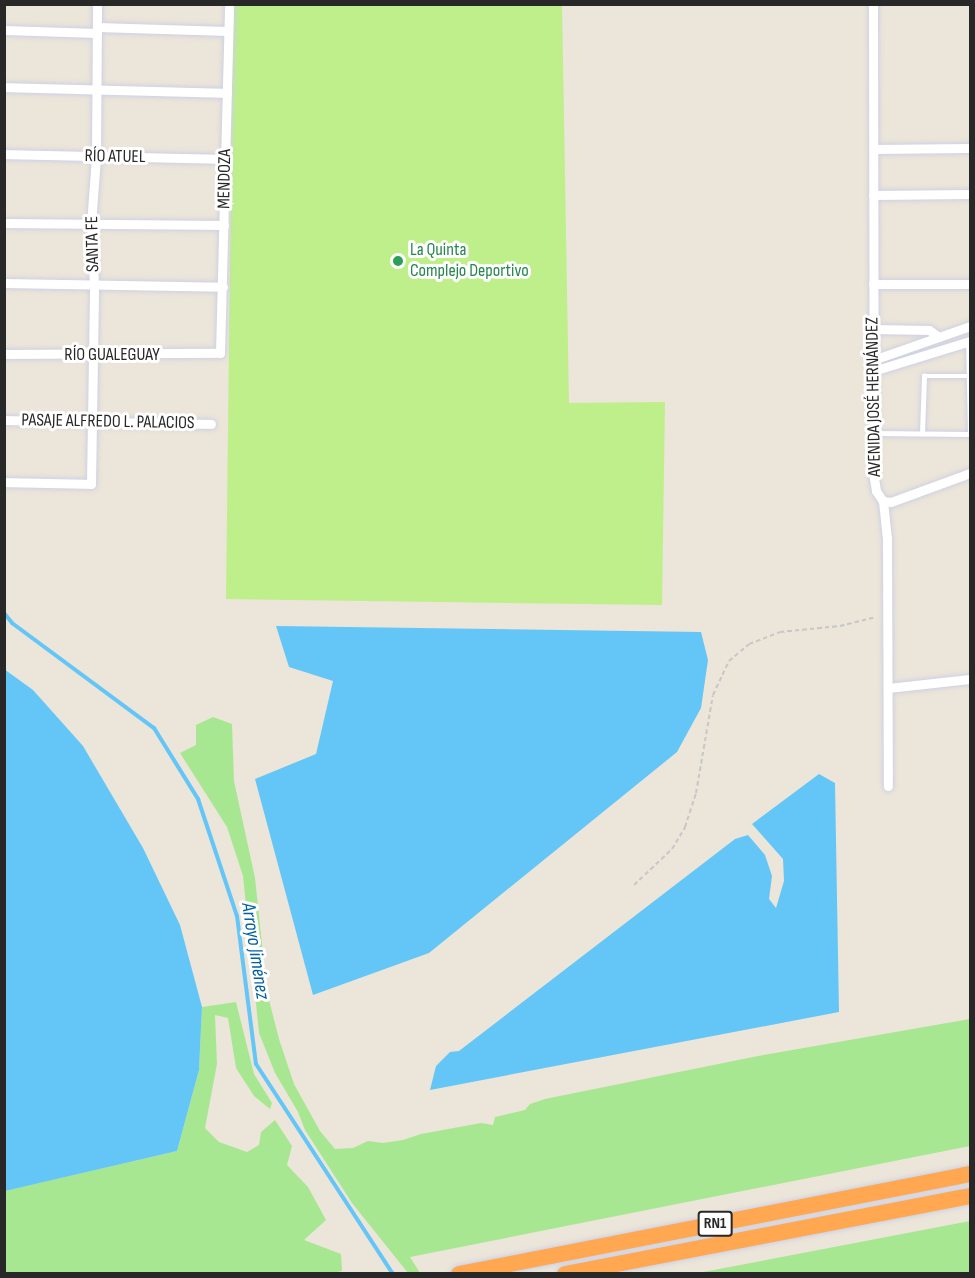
<!DOCTYPE html>
<meta charset="utf-8">
<style>
body{margin:0}
#map{position:relative;width:975px;height:1278px;overflow:hidden;background:#ece5d9;font-family:"Sofia Sans Condensed",sans-serif}
div>[style]{position:absolute}
[style*='--x']{left:calc(var(--x)*1px);top:calc(var(--y)*1px);width:calc(var(--w)*1px);rotate:calc(var(--a)*1deg)}
.green>*{inset:0;background:#a8e791}
.pitch>*{inset:0;background:#beef8b}
.water>*{inset:0;background:#63c6f7}
.stream>*{height:4px;margin:-2px;padding:0 2px;transform-origin:2px;border-radius:2px;background:#63c6f7}
.path>*{height:2px;margin-top:-1px;transform-origin:0;background:repeating-linear-gradient(90deg,#c7c7c7 0 4.5px,transparent 0 7.5px)}
.roads{filter:drop-shadow(0 0 2px #ced1e3) drop-shadow(0 0 2px #ced1e3)}
.service>*{height:4.5px;margin:-2.25px;padding:0 2.25px;transform-origin:2.25px;border-radius:2.25px;background:#fff}
.minor>*{height:9px;margin:-4.5px;padding:0 4.5px;transform-origin:4.5px;border-radius:4.5px;background:#fff}
.motorway>*{height:16px;margin:-8px;padding:0 8px;transform-origin:8px;border-radius:8px;background:#ffa751}
.dots>*{width:16px;height:16px;translate:-50% -50%;box-sizing:border-box;border:3px solid #fff;border-radius:50%}
span{translate:-50% -50%;white-space:nowrap;text-align:center;line-height:1.15;-webkit-text-stroke:6px #fff;paint-order:stroke}
.shield-label span{padding:2px 4px;background:#fff;border:2px solid;border-radius:4px;-webkit-text-stroke-width:0}
.shield-label{font-size:16px;color:#282828;font-weight:700}
.street-label{font-size:18px;color:#282828}
.leisure-label{font-size:18px;color:#27864d}
.left{translate:0 -50%;text-align:left}
.water-label{font-size:20px;color:#0461a1;font-style:italic}
.frame{position:absolute;inset:0;border:6px solid #282828;pointer-events:none}
</style>
<div id="map">
<div class="green">
<i style="clip-path:polygon(213px 717px,232px 724px,234px 781px,255px 878px,267px 992px,279px 1039px,294px 1084px,320px 1131px,335px 1149px,353px 1148px,368px 1141px,383px 1143px,403px 1140px,421px 1134px,481px 1123px,493px 1125px,495px 1117px,525px 1110px,530px 1104px,545px 1099px,758px 1056px,970px 1019px,970px 1146px,410px 1257px,420px 1273px,408px 1273px,352px 1203px,305px 1130px,298px 1112px,275px 1073px,259px 1033px,243px 876px,227px 827px,180px 753px,196px 745px,196px 725px)"></i>
<i style="clip-path:polygon(236px 1002px,254px 1074px,272px 1103px,270px 1109px,254px 1096px,236px 1068px,228px 1018px,215px 1015px,217px 1064px,205px 1128px,219px 1142px,247px 1152px,259px 1145px,261px 1132px,275px 1120px,292px 1146px,287px 1165px,308px 1187px,326px 1220px,304px 1240px,341px 1254px,342px 1271px,328px 1274px,5px 1273px,4px 1191px,177px 1151px,199px 1070px,202px 1007px)"></i>
<i style="clip-path:polygon(970px 1221px,970px 1273px,698px 1273px)"></i>
</div>
<div class="pitch">
<i style="clip-path:polygon(233px 5px,562px 5px,569px 403px,665px 402px,662px 605px,226px 599px)"></i>
</div>
<div class="water">
<i style="clip-path:polygon(276px 626px,701px 632px,708px 660px,701px 708px,677px 752px,429px 953px,313px 995px,255px 779px,316px 754px,333px 681px,289px 667px)"></i>
<i style="clip-path:polygon(4px 669px,33px 690px,83px 746px,143px 848px,180px 925px,202px 1007px,199px 1070px,177px 1151px,5px 1191px)"></i>
<i style="clip-path:polygon(819px 774px,835px 783px,839px 1012px,430px 1090px,436px 1066px,450px 1052px,459px 1051px,735px 839px,748px 835px,765px 855px,772px 876px,769px 899px,776px 908px,784px 881px,783px 859px,752px 824px)"></i>
</div>
<div class="stream">
<i style="--x:4;--y:613;--w:13;--a:51"></i>
<i style="--x:12;--y:623;--w:177;--a:36.5"></i>
<i style="--x:154;--y:728;--w:84;--a:58.2"></i>
<i style="--x:198;--y:799;--w:123;--a:71.6"></i>
<i style="--x:237;--y:916;--w:149;--a:82.7"></i>
<i style="--x:256;--y:1064;--w:251;--a:56.9"></i>
</div>
<div class="path">
<i style="--x:634;--y:885;--w:52;--a:-43.5"></i>
<i style="--x:672;--y:849;--w:26;--a:-59"></i>
<i style="--x:685;--y:827;--w:36;--a:-72"></i>
<i style="--x:696;--y:793;--w:99;--a:-80.2"></i>
<i style="--x:713;--y:695;--w:38;--a:-65"></i>
<i style="--x:729;--y:661;--w:26;--a:-40"></i>
<i style="--x:749;--y:644;--w:33;--a:-21"></i>
<i style="--x:780;--y:632;--w:60;--a:-5.7"></i>
<i style="--x:840;--y:626;--w:37;--a:-14"></i>
</div>
<div class="roads">
<div class="service">
<i style="--x:873;--y:433;--w:97;--a:0.6"></i>
<i style="--x:970;--y:434;--w:92;--a:-91.2"></i>
<i style="--x:922;--y:434;--w:58;--a:-88"></i>
<i style="--x:924;--y:376;--w:45;--a:0"></i>
</div>
<div class="minor">
<i style="--x:873;--y:4;--w:474;--a:89.9"></i>
<i style="--x:874;--y:478;--w:13;--a:81"></i>
<i style="--x:876;--y:491;--w:12;--a:55"></i>
<i style="--x:883;--y:501;--w:36;--a:84"></i>
<i style="--x:887;--y:537;--w:249;--a:89.8"></i>
<i style="--x:97;--y:27;--w:131;--a:1.7"></i>
<i style="--x:4;--y:30;--w:93;--a:1.8"></i>
<i style="--x:4;--y:87;--w:223;--a:1.5"></i>
<i style="--x:874;--y:149;--w:96;--a:-0.6"></i>
<i style="--x:4;--y:154;--w:221;--a:1.3"></i>
<i style="--x:873;--y:195;--w:97;--a:-0.6"></i>
<i style="--x:4;--y:223;--w:220;--a:0.5"></i>
<i style="--x:4;--y:283;--w:219;--a:1"></i>
<i style="--x:873;--y:284;--w:97;--a:0"></i>
<i style="--x:873;--y:329;--w:56;--a:1"></i>
<i style="--x:929;--y:330;--w:12;--a:35"></i>
<i style="--x:4;--y:354;--w:216;--a:-0.3"></i>
<i style="--x:220;--y:353;--w:349;--a:-88.5"></i>
<i style="--x:873;--y:360;--w:103;--a:-19.3"></i>
<i style="--x:873;--y:371;--w:102;--a:-17.2"></i>
<i style="--x:4;--y:420;--w:207;--a:1.1"></i>
<i style="--x:4;--y:482;--w:87;--a:1.3"></i>
<i style="--x:91;--y:484;--w:199;--a:-89.1"></i>
<i style="--x:94;--y:285;--w:61;--a:-92.8"></i>
<i style="--x:91;--y:224;--w:67;--a:-85.7"></i>
<i style="--x:96;--y:157;--w:153;--a:-89.6"></i>
<i style="--x:883;--y:501;--w:8;--a:7"></i>
<i style="--x:891;--y:502;--w:84;--a:-20.2"></i>
<i style="--x:888;--y:688;--w:82;--a:-6.3"></i>
</div>
<div class="motorway">
<i style="--x:459;--y:1274;--w:521;--a:-11.07"></i>
<i style="--x:565;--y:1274;--w:412;--a:-10.9"></i>
</div>
</div>
<div class="dots">
<i style="left:398px;top:261px;background:#2e9e5b"></i>
</div>
<div class="shield-label">
<span style="left:715px;top:1224px">RN1</span>
</div>
<div class="street-label">
<span style="left:115px;top:157px;rotate:1deg">RÍO ATUEL</span>
<span style="left:225px;top:179px;rotate:-89deg">MENDOZA</span>
<span style="left:93px;top:244px;rotate:-91deg">SANTA FE</span>
<span style="left:112px;top:355px">RÍO GUALEGUAY</span>
<span style="left:874px;top:397px;rotate:-91deg">AVENIDA JOSÉ HERNÁNDEZ</span>
<span style="left:108px;top:422px;rotate:1deg">PASAJE ALFREDO L. PALACIOS</span>
</div>
<div class="leisure-label">
<span class="left" style="left:410px;top:261px">La Quinta<br>Complejo Deportivo</span>
</div>
<div class="water-label">
<span style="left:255px;top:951px;rotate:81deg">Arroyo Jiménez</span>
</div>
<div class="frame"></div>
</div>
